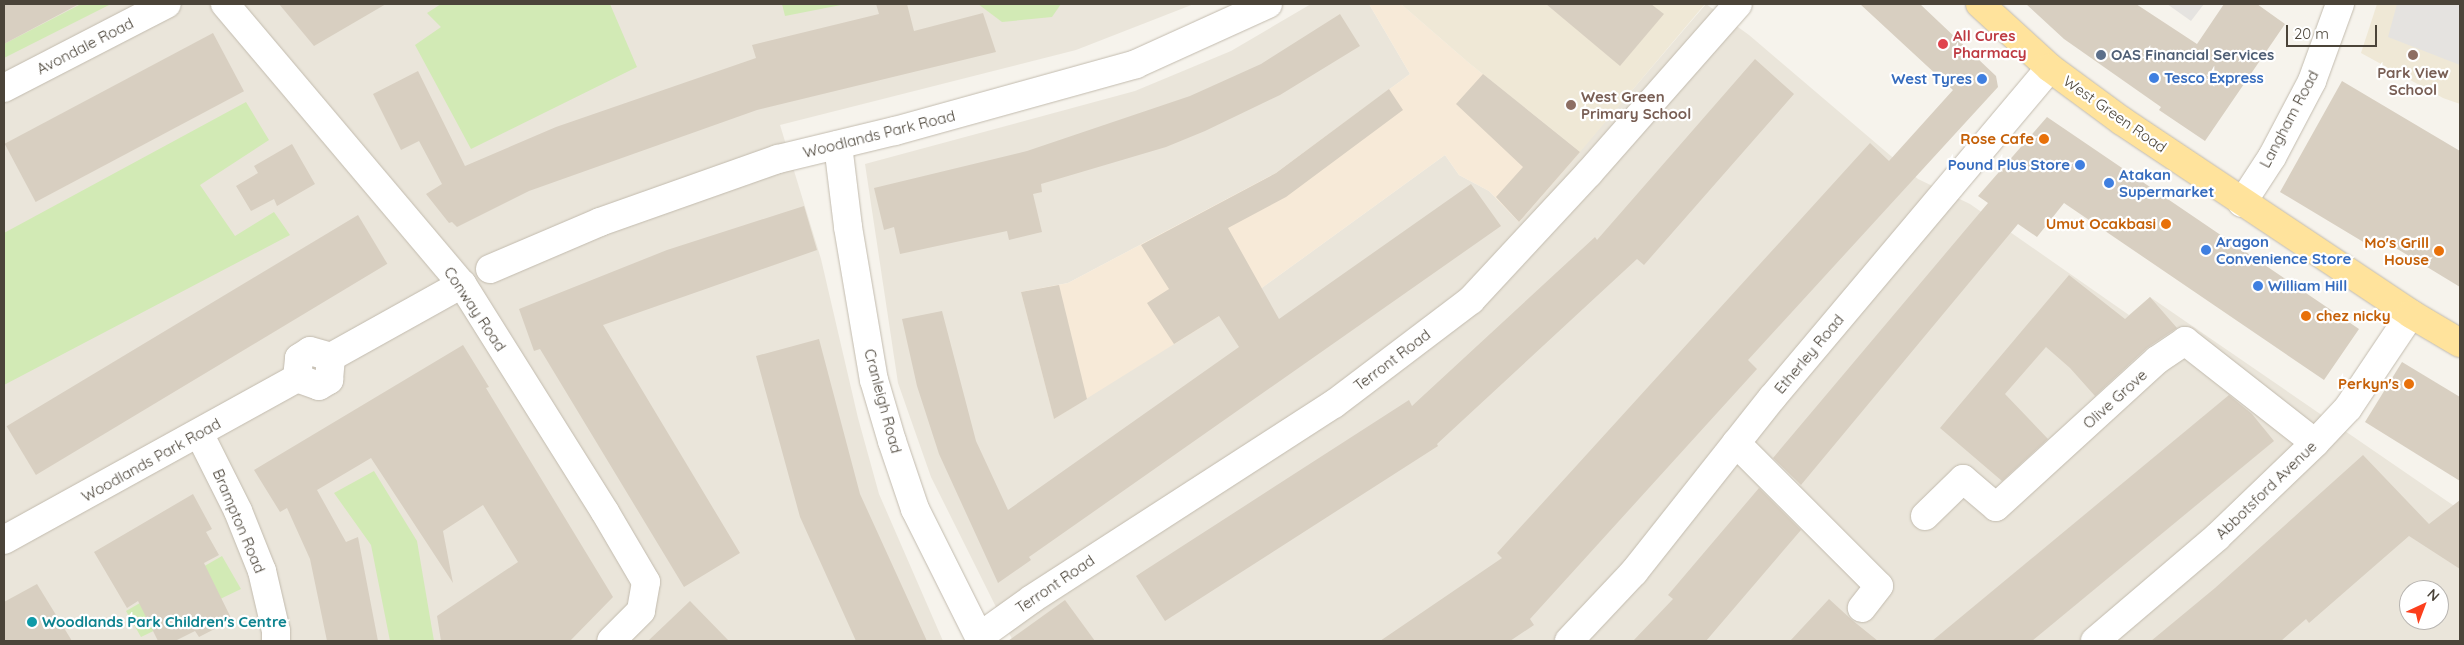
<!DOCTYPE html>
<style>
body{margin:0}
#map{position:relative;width:2464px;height:645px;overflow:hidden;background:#f6f3ec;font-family:Quicksand,sans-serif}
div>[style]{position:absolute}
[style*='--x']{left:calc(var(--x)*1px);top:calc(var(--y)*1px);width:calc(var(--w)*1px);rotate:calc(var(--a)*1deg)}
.residential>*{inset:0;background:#eae5da}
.commercial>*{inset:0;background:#f7ead8}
.education>*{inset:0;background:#efe8d6}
.green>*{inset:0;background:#d2eab5}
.parking>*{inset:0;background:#e5e3e0}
.building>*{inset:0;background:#d8cfc1;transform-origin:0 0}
.roads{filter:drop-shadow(0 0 1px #c2bbae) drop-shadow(0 0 1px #c2bbae)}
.street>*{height:28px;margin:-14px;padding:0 14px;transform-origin:14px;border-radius:14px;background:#fff}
.primary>*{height:28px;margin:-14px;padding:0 14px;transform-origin:14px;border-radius:14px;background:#ffe39c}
.dots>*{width:14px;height:14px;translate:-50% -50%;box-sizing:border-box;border:2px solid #fff;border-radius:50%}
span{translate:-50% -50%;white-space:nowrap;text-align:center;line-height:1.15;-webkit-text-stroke:4.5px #fff;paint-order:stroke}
.health-label{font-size:15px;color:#be3a42;font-weight:700}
.left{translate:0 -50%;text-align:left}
.street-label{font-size:15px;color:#4b4439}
.service-label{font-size:15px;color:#4e5e75;font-weight:700}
.education-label{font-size:15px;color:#785e54;font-weight:700}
.shop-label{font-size:15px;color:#366cbe;font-weight:700}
.right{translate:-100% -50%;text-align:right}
.food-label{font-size:15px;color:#c56008;font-weight:700}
.culture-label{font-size:15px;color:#0d838f;font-weight:700}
.frame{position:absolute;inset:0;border:5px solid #4b4439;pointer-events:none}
.north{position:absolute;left:2399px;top:580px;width:50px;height:50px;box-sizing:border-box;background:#fff;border:1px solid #b7b4b0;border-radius:50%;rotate:43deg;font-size:14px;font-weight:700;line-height:20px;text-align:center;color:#4b4439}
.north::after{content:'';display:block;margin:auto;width:18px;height:22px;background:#fc3f1d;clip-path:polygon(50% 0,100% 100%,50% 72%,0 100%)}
.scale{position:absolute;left:2286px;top:25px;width:91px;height:22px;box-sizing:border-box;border:2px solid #4b4439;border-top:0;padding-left:6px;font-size:15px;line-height:18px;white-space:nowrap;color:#4b4439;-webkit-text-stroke:4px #fff;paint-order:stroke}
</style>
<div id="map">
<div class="residential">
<i style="clip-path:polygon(4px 4px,1194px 4px,1076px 50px,780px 125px,821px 259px,858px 418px,879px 494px,943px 641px,4px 641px)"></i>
<i style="clip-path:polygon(evenodd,1311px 4px,1369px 4px,1410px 74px,1276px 173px,1068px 283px,1021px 292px,1248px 298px,1445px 155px,1459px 175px,1489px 191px,1519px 222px,1706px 4px,1749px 35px,1918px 179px,1970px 204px,2129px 315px,2150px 297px,2460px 510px,2460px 641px,1013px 641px,931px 477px,898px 383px,865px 164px,1135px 91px,1231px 51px,1311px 4px,2409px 590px,2439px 590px,2439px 620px,2409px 620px,2409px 590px)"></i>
</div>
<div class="commercial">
<i style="clip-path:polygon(1369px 4px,1401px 4px,1469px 63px,1580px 152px,1519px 222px,1489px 191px,1459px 175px,1445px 155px,1248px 298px,1054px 419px,1021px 292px,1068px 283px,1276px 173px,1410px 74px)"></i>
</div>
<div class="education">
<i style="clip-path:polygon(1401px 4px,1705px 4px,1580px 152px,1469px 63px)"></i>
<i style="clip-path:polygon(2377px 4px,2460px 4px,2460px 104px,2443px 98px,2361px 53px)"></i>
</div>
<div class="green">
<i style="clip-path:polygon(81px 4px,111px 4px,4px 58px,4px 44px)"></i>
<i style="clip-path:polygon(441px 4px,610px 4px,637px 67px,471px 149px,415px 45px,441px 27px,427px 13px)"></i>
<i style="clip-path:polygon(782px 4px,846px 4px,785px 16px)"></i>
<i style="clip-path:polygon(978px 4px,1061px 4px,1052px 17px,1002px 22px)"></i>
<i style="clip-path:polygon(246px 102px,269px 140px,200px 185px,235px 236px,274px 212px,290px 235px,4px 385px,4px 233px)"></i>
<i style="clip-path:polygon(374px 471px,417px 541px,434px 641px,390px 641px,371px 545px,334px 493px)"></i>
<i style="clip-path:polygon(222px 556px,241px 589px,141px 637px,126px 611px)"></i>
</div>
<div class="parking">
<i style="clip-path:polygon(2167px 4px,2204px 4px,2191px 21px)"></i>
<i style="clip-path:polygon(2397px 4px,2460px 4px,2460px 65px,2388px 37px)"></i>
</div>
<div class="building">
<i style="clip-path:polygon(4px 4px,79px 4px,4px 44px)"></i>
<i style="clip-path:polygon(279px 4px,386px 4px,314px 46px)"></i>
<i style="clip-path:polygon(876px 4px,907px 4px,914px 31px,983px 13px,996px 52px,757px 110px,529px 191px,457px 227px,452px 222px,449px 223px,426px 194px,442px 184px,419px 141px,401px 150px,373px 94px,418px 71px,465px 166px,556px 127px,756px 58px,752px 45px,879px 14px)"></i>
<i style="clip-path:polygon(1546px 4px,1651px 4px,1664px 14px,1620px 66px)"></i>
<i style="clip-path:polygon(1860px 4px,1920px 4px,1996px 76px,1998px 87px,1748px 360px,1757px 369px,1530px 619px,1534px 625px,1510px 641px,1380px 641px,1502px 558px,1497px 553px,1870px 143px,1889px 161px,1953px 90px)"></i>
<i style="clip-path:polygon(2026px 4px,2136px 4px,2197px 44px,2224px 4px,2257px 4px,2285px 24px,2205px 141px,2159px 110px,2161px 107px,2064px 39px)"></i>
<i style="clip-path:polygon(1340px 14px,1360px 46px,1280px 95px,1205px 131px,1166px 147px,1041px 184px,1042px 192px,1033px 194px,1042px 232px,1009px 240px,1007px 231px,900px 254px,894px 227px,884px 230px,874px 188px,1027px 151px,1190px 96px,1261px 64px)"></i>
<i style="left:213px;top:33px;width:66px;height:236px;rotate:62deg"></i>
<i style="clip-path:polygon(1755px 59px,1794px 94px,1644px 265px,1637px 259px,1437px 444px,1438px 446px,1165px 621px,1136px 576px,1409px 400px,1412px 406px,1595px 237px,1597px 240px)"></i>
<i style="clip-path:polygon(1483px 74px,1580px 152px,1519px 222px,1496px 197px,1523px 167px,1456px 104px)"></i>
<i style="clip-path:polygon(2342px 81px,2460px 151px,2460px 287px,2376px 236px,2370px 246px,2280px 192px)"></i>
<i style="clip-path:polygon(1389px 89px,1403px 110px,1286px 197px,1228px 228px,1279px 319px,1471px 184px,1501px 226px,1029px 557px,1031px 560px,998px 583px,939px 454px,917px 386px,902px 319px,942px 311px,976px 441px,1008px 510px,1239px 347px,1219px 316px,1174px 344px,1147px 303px,1169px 289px,1141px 245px,1276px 173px)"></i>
<i style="clip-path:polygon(2047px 117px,2359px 329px,2324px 380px,2064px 203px,2037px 237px,2018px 224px,1801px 485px,1773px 458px,1988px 203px,1978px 196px)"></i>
<i style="clip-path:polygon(292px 144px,315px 184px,277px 206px,274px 199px,251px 211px,236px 186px,258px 173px,254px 166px)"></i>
<i style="clip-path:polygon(804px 206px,817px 250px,603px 325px,740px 553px,684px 587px,540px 349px,534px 351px,519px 309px,667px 250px)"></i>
<i style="left:358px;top:215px;width:57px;height:410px;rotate:59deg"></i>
<i style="clip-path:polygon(2069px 275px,2125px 319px,2150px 297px,2177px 328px,2147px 348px,2095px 396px,2070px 368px,2046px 347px,2005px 394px,2048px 439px,2002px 481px,1940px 428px)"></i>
<i style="clip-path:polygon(1059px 285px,1087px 399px,1054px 419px,1021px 292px)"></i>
<i style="clip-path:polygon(819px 339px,860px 494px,927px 641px,856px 641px,800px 517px,756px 356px)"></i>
<i style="clip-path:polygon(463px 345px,489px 387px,486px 388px,613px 597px,570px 641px,441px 641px,437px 616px,518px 562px,483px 505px,443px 531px,453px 583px,371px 458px,317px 490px,346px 542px,358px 537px,378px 641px,327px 641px,310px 559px,287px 508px,280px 512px,254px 470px)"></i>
<i style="clip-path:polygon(2402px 362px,2460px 397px,2460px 481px,2365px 422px)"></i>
<i style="clip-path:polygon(2229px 395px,2252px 414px,2274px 441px,2032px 641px,1932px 641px)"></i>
<i style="clip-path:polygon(2363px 455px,2429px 524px,2460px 500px,2460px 569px,2409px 536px,2309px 623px,2306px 619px,2281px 641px,2151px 641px,2215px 588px)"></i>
<i style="clip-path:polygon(1759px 488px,1801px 530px,1706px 641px,1633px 641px,1673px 599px,1668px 595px)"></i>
<i style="clip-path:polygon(193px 494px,212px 529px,206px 532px,219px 555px,204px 563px,232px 620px,199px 637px,195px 631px,175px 641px,158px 641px,138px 601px,127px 608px,94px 552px)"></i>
<i style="clip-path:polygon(37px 584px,72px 641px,4px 641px,4px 602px)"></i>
<i style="clip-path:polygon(1829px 599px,1852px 620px,1878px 641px,1790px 641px)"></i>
<i style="clip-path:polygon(1065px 600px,1095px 641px,1008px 641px)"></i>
<i style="clip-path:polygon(690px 601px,729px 641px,648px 641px)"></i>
</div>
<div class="roads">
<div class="street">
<i style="--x:225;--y:4;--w:367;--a:49.8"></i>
<i style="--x:462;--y:284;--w:269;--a:57.9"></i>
<i style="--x:605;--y:512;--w:81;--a:59.6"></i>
<i style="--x:646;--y:582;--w:29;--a:100"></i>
<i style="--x:641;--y:611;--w:42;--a:135"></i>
<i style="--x:4;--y:88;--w:183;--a:-27.3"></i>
<i style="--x:838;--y:145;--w:83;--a:83"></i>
<i style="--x:848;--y:227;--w:155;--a:80.4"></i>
<i style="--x:874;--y:380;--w:64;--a:73.6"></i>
<i style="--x:892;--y:441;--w:72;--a:71.3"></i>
<i style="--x:915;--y:509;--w:148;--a:63.4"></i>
<i style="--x:2242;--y:203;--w:55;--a:-56.9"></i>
<i style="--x:2272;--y:157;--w:86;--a:-62.2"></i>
<i style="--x:2312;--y:81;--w:82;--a:-70"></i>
<i style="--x:490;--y:269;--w:120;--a:-23.1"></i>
<i style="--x:600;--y:222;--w:189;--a:-19.5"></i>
<i style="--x:778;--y:159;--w:120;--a:-13.5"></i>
<i style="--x:895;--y:131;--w:250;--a:-15.5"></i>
<i style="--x:1136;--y:64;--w:145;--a:-24.4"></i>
<i style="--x:297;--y:378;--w:20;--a:-84"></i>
<i style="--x:299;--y:358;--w:13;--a:-32"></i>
<i style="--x:310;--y:351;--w:22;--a:16"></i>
<i style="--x:331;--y:357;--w:150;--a:-29.1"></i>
<i style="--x:297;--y:378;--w:23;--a:20"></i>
<i style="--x:319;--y:386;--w:12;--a:-31"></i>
<i style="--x:329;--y:380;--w:23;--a:-85"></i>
<i style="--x:199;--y:433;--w:87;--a:63.4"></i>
<i style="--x:238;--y:511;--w:65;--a:68.2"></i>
<i style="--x:262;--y:571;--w:62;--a:76.9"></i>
<i style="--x:276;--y:631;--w:10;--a:90"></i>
<i style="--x:1736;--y:443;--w:202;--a:45"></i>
<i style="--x:1879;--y:586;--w:28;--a:128"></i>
<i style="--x:1925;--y:516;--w:53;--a:-44.2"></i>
<i style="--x:1963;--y:479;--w:43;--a:40.3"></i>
<i style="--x:1996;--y:507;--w:218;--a:-42.4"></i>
<i style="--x:2157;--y:360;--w:34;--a:-34"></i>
<i style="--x:2185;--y:341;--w:165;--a:38.1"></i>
<i style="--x:4;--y:540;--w:335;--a:-28.9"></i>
<i style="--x:979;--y:637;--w:65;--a:-35.6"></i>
<i style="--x:1032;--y:599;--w:359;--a:-32.9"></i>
<i style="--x:1334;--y:404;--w:172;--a:-37.2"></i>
<i style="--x:1471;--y:300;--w:173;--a:-47.1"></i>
<i style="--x:1589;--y:173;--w:225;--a:-48.6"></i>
<i style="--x:1569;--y:641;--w:95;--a:-46.7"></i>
<i style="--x:1634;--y:572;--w:222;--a:-51.6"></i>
<i style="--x:1772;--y:398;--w:431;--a:-49.9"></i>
<i style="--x:2095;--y:641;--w:160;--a:-40.4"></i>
<i style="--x:2217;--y:537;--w:136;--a:-43.8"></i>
<i style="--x:2315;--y:443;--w:48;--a:-46.7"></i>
<i style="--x:2348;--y:408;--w:113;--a:-56.2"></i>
</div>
<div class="primary">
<i style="--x:1980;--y:4;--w:95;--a:42.4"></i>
<i style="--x:2050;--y:68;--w:89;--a:36.4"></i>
<i style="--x:2122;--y:121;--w:348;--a:33.7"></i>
<i style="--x:2411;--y:314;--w:57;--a:30.6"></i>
</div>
</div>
<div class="dots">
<i style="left:1943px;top:44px;background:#e0444e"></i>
<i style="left:2101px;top:55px;background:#5c6f8a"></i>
<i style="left:2413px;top:55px;background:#8d6e63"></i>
<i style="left:2154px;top:78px;background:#3f7fe0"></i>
<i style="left:1982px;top:79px;background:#3f7fe0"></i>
<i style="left:1571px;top:105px;background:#8d6e63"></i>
<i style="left:2044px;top:139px;background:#e8710a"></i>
<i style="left:2080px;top:165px;background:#3f7fe0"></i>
<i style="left:2109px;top:183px;background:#3f7fe0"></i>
<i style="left:2166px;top:224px;background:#e8710a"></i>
<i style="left:2206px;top:250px;background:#3f7fe0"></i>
<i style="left:2439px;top:251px;background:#e8710a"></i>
<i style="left:2258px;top:286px;background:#3f7fe0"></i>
<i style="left:2306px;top:316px;background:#e8710a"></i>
<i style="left:2409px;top:384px;background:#e8710a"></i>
<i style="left:32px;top:622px;background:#0f9aa8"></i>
</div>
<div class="health-label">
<span class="left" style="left:1953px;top:44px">All Cures<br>Pharmacy</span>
</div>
<div class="street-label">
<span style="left:85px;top:46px;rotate:-27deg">Avondale Road</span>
<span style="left:2115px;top:114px;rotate:35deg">West Green Road</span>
<span style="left:2289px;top:119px;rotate:-62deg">Langham Road</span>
<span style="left:879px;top:134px;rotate:-14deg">Woodlands Park Road</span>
<span style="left:475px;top:309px;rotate:56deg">Conway Road</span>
<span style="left:1809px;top:354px;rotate:-50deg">Etherley Road</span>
<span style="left:1392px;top:360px;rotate:-37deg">Terront Road</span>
<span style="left:2115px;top:399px;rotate:-42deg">Olive Grove</span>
<span style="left:883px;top:401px;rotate:75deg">Cranleigh Road</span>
<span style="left:151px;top:460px;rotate:-29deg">Woodlands Park Road</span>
<span style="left:2266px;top:490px;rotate:-44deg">Abbotsford Avenue</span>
<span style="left:239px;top:521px;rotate:67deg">Brampton Road</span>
<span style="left:1055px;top:584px;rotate:-34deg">Terront Road</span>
</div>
<div class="service-label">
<span class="left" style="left:2111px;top:55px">OAS Financial Services</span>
</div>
<div class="education-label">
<span style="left:2413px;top:81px">Park View<br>School</span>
<span class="left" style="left:1581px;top:105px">West Green<br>Primary School</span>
</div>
<div class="shop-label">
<span class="left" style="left:2164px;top:78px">Tesco Express</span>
<span class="right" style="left:1972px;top:79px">West Tyres</span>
<span class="right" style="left:2070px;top:165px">Pound Plus Store</span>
<span class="left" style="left:2119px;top:183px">Atakan<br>Supermarket</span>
<span class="left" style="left:2216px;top:250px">Aragon<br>Convenience Store</span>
<span class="left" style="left:2268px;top:286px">William Hill</span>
</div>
<div class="food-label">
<span class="right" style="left:2034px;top:139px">Rose Cafe</span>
<span class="right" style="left:2156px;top:224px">Umut Ocakbasi</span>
<span class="right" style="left:2429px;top:251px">Mo's Grill<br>House</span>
<span class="left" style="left:2316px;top:316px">chez nicky</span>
<span class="right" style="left:2399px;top:384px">Perkyn's</span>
</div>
<div class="culture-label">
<span class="left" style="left:42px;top:622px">Woodlands Park Children's Centre</span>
</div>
<div class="frame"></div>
<div class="north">N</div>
<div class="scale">20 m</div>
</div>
